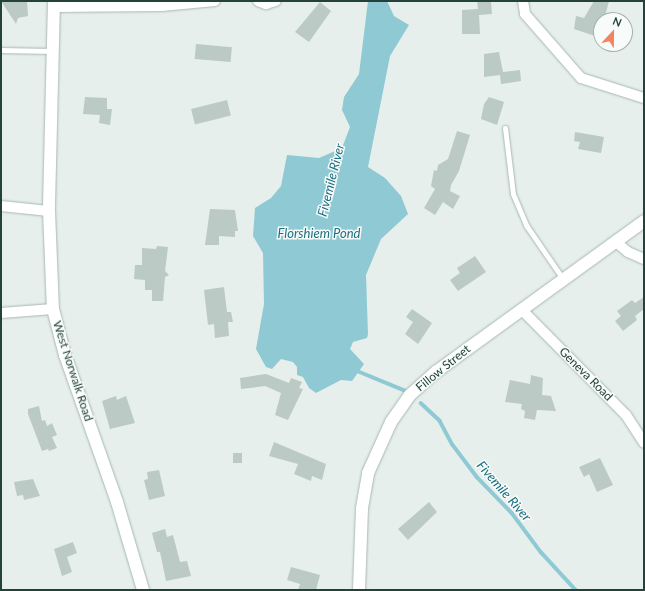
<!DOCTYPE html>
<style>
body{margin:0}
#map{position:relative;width:645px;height:591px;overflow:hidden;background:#e6efeb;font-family:Lato,sans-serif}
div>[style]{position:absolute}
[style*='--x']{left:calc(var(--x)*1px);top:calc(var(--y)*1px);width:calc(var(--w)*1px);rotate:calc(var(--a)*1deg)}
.water>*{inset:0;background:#8ec9d4}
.stream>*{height:3.5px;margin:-1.75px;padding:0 1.75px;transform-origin:1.75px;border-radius:1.75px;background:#8ec9d4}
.building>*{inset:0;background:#bbcac4;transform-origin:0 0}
.roads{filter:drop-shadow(0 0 1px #a8b8b2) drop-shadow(0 0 1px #a8b8b2)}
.service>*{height:5px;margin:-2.5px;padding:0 2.5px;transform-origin:2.5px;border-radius:2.5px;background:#fff}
.minor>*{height:10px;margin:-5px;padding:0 5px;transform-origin:5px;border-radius:5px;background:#fff}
.tertiary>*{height:12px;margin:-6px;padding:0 6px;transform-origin:6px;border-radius:6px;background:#fff}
.secondary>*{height:12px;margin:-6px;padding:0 6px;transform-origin:6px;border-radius:6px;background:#fff}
span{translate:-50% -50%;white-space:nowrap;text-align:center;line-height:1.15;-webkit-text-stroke:3px #f7fbf9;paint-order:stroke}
.street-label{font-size:12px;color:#24423a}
.water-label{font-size:13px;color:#1c6f80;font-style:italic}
.frame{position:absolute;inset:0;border:2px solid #24423a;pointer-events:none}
.north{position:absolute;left:593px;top:12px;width:40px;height:40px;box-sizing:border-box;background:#f7fbf9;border:1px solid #a3b1ad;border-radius:50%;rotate:22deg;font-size:11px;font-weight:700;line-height:16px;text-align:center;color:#24423a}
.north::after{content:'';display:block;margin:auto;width:14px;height:18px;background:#f4845f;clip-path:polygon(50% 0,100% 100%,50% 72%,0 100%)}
</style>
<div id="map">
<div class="water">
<i style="clip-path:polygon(368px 1px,387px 1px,394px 16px,409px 25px,390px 56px,368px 167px,385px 178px,401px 196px,408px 214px,381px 239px,366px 275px,368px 334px,367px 338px,353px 342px,350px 349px,364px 364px,352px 381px,341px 380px,316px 393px,309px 388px,303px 377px,297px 375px,297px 367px,293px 362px,281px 359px,272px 369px,266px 367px,256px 349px,264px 304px,263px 253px,253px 236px,255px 208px,271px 198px,281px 186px,287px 155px,319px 158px,342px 148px,350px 127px,342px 110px,344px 97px,359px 74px)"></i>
</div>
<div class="stream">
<i style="--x:355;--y:370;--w:55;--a:22.4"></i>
<i style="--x:421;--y:403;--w:26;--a:43"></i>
<i style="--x:440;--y:421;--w:27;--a:62"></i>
<i style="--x:453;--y:445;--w:40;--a:53"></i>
<i style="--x:477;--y:477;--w:50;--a:45.8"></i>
<i style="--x:512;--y:513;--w:49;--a:53.4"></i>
<i style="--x:541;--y:552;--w:52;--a:47.4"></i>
</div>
<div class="building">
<i style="clip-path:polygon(1px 1px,27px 1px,28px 16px,18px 18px,16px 24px)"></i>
<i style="clip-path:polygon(477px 1px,491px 1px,492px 14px,479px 15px,480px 34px,462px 34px,462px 10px,478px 9px)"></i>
<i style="clip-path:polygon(594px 1px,609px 1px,604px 20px,601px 20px,601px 38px,574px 29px,576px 16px,584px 18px)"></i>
<i style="clip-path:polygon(320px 2px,331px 11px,309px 42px,295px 32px)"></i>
<i style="left:196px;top:44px;width:36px;height:15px;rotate:5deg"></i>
<i style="clip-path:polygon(499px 52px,503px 72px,520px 70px,521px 81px,501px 84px,500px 75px,484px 77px,484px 54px)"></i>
<i style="clip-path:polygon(85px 97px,107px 98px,107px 109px,112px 109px,110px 125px,99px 123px,100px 115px,83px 114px)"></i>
<i style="clip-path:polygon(489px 97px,504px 102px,497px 125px,481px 119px,484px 104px)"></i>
<i style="left:227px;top:100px;width:16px;height:37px;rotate:76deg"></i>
<i style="clip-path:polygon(457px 131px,470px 135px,459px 171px,451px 185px,450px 191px,460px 196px,453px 209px,443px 202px,435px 215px,424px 208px,435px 189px,431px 186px,434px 170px,437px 171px,438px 165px,448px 159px)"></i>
<i style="clip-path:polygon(575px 132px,604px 137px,601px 153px,578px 149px,580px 142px,574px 141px)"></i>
<i style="clip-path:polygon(210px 209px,235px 210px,238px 231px,235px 231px,235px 237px,219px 236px,219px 245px,205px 245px)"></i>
<i style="clip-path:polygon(157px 246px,168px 247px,165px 271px,169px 275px,165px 277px,163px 301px,152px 301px,152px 290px,145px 290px,145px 280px,134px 279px,135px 265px,142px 265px,142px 248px,156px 249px)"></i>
<i style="clip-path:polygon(475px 256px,486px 272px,458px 291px,450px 280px,460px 273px,457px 268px)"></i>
<i style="clip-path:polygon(224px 287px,227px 312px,231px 312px,233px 322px,228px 322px,229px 336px,215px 338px,214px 324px,208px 325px,204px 290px)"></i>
<i style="clip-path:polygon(644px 297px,644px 309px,635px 316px,637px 320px,623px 331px,615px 321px,621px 316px,617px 311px,632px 300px,635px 303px)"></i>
<i style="clip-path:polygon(412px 309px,432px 323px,418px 344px,405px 334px,413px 322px,406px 317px)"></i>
<i style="clip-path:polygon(266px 374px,289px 383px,291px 378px,302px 382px,299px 388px,303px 389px,288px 420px,275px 415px,281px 393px,265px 386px,241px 389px,240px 378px)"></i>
<i style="clip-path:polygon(531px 375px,543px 378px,542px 395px,551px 396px,556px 411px,537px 410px,535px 420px,524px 418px,525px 411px,521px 409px,522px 404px,505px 402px,510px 380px,530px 384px)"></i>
<i style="clip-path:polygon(116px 396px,117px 400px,126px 396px,135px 423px,110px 429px,102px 401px)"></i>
<i style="clip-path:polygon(39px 406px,42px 421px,45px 420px,47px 426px,52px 423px,57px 435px,52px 437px,57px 448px,49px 451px,48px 449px,42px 451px,28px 414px,28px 409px)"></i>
<i style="clip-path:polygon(274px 442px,326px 464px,322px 480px,312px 476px,311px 481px,294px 474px,298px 464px,269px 456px)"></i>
<i style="left:233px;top:453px;width:9px;height:10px"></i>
<i style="clip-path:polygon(600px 458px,613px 485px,597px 492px,589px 474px,584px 477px,579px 467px)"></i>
<i style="clip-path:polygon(159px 470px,165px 496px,149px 500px,144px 480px,148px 479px,147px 472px)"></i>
<i style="clip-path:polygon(33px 479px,40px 496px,24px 500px,23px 495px,17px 496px,14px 482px)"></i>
<i style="clip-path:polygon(429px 502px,437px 512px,408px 540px,398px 529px)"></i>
<i style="clip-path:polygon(165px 529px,167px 537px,173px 535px,180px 562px,187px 561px,191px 576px,166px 581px,160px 552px,157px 552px,152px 533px)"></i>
<i style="clip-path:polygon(73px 542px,77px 553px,67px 557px,72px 572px,62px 576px,54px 549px)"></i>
<i style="clip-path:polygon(291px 567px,320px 575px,316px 590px,298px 590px,300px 584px,287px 580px)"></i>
</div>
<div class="roads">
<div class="service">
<i style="--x:1;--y:50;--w:51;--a:1.1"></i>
<i style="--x:505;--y:128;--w:66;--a:83.1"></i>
<i style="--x:513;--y:194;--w:34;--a:67"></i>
<i style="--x:526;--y:225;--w:65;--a:55.6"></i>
</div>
<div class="minor">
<i style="--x:258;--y:1;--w:9;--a:21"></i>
<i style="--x:266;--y:4;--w:10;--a:-17"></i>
<i style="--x:523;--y:1;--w:13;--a:81"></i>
<i style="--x:525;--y:14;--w:85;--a:48.8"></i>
<i style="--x:581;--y:78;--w:66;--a:17.6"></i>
<i style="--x:55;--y:7;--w:107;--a:-0.5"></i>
<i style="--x:162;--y:6;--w:53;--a:-5.4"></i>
<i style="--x:1;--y:206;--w:48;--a:5.9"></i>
<i style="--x:616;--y:242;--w:16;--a:40"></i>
<i style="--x:628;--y:252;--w:17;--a:24"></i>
<i style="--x:522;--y:310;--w:148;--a:45.3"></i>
<i style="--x:626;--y:415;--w:33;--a:57"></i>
<i style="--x:1;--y:313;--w:52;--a:-4.4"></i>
</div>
<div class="tertiary">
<i style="--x:54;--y:1;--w:210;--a:91.4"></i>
<i style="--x:49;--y:211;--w:98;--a:87.7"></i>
<i style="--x:53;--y:309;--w:48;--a:75.4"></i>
<i style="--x:65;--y:355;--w:156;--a:70.5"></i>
<i style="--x:117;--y:502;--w:92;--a:73.5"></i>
</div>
<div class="secondary">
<i style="--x:359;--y:590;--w:82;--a:-87.9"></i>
<i style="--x:362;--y:508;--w:36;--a:-80"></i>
<i style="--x:368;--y:473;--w:56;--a:-65.7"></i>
<i style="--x:391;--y:422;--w:33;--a:-55"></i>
<i style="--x:410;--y:395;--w:36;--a:-42"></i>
<i style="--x:437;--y:371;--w:256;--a:-35.9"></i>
</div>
</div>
<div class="street-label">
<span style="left:443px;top:368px;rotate:-39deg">Fillow Street</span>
<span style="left:73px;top:371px;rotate:72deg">West Norwalk Road</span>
<span style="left:586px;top:374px;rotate:45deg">Geneva Road</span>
</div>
<div class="water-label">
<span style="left:331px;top:180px;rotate:-76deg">Fivemile River</span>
<span style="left:319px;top:233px">Florshiem Pond</span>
<span style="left:504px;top:491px;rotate:49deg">Fivemile River</span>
</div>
<div class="frame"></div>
<div class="north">N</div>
</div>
